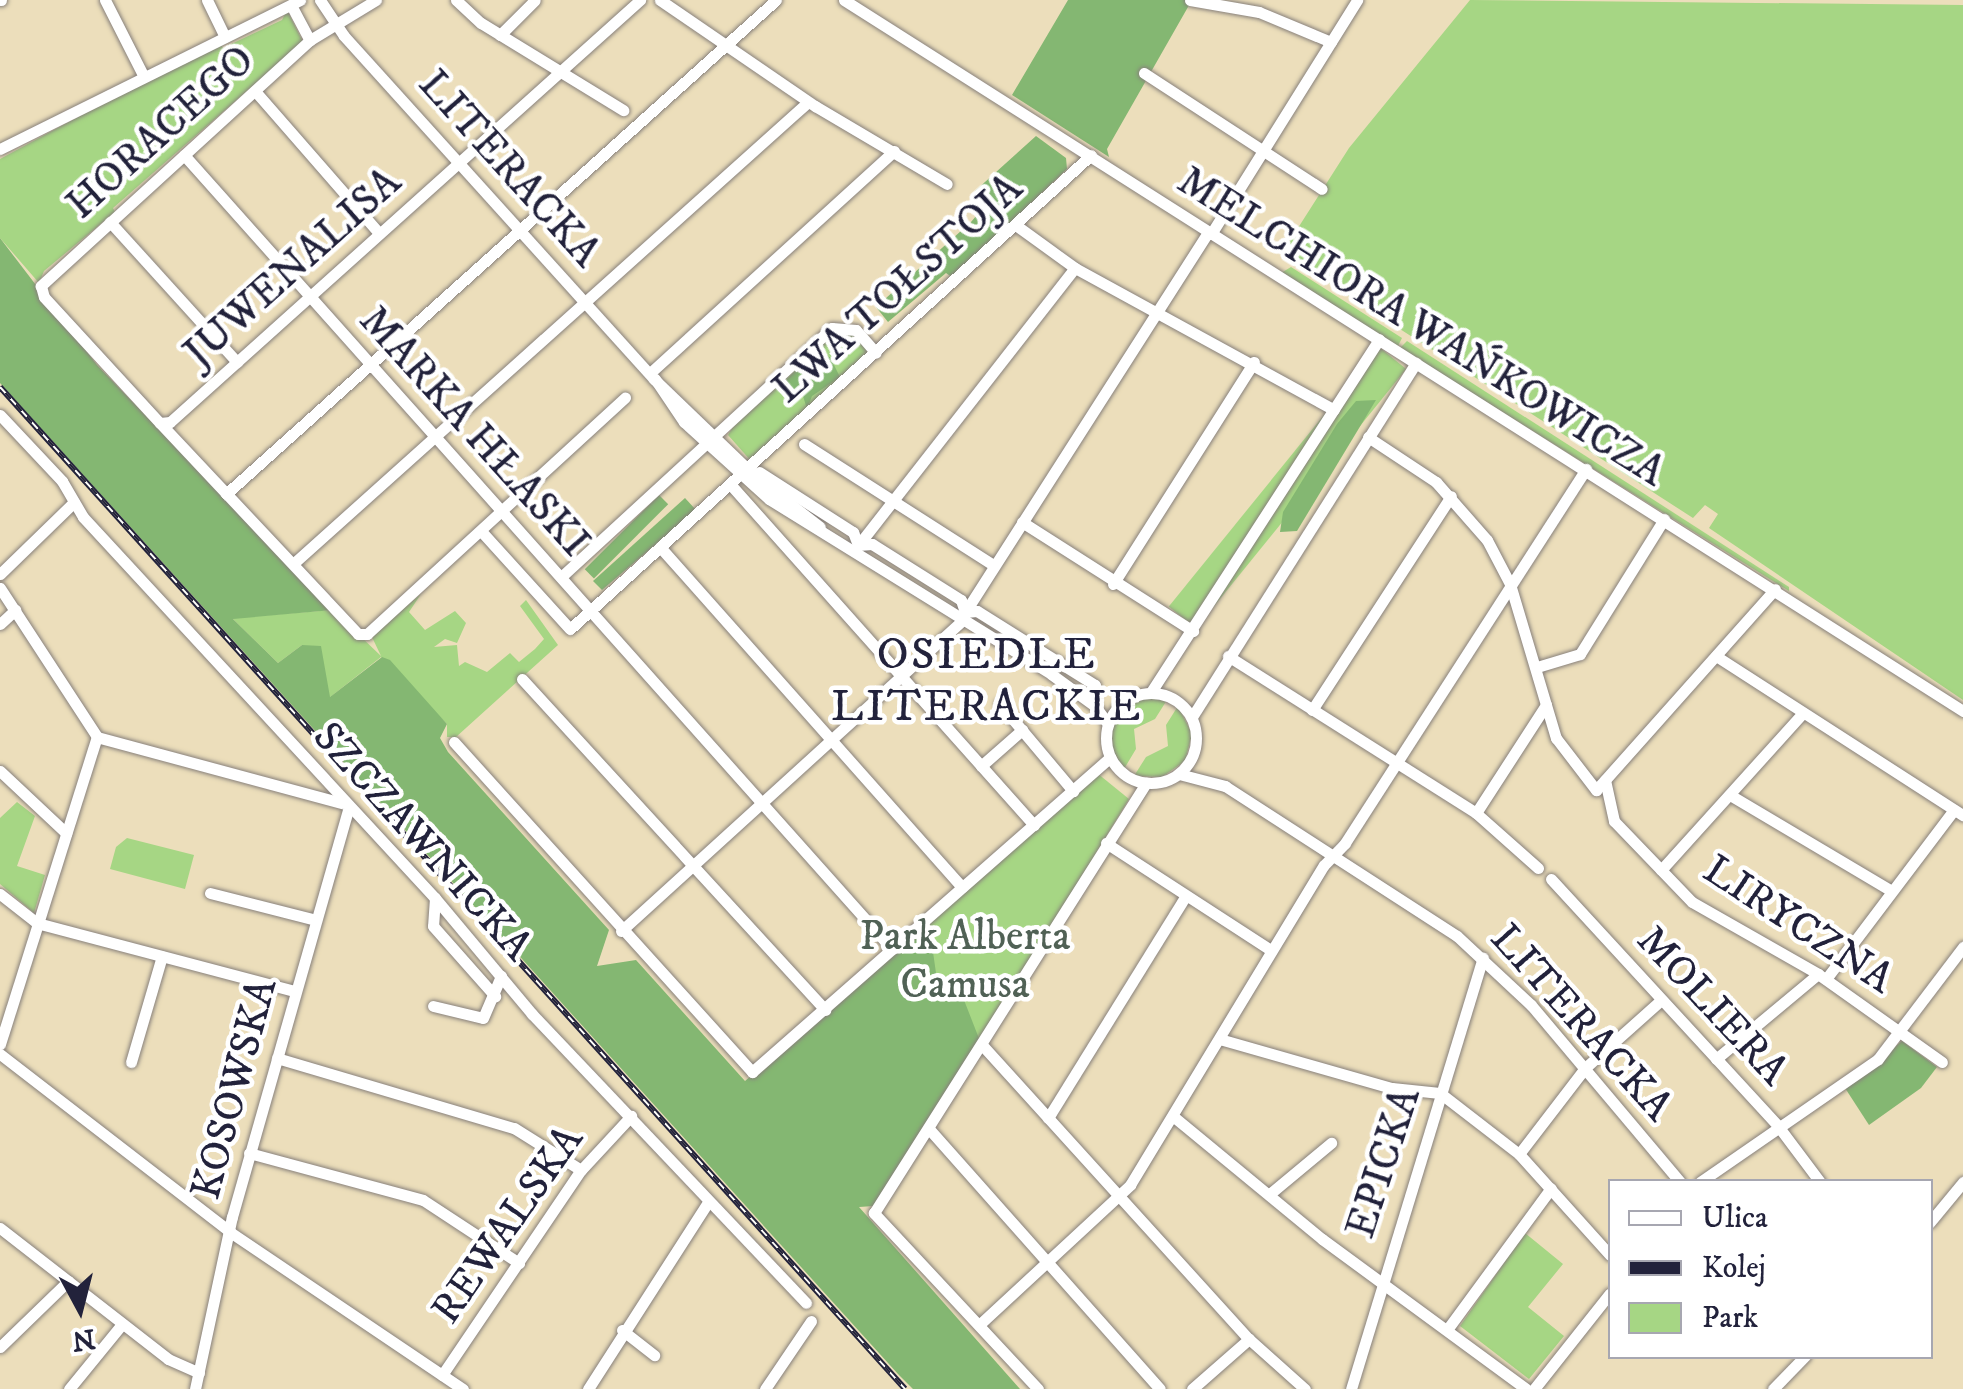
<!DOCTYPE html>
<meta charset="utf-8">
<style>
body{margin:0}
#map{position:relative;width:1963px;height:1389px;overflow:hidden;background:#ecdebb;font-family:"IM FELL DW Pica",serif}
div>[style]{position:absolute}
[style*='--x']{left:calc(var(--x)*1px);top:calc(var(--y)*1px);width:calc(var(--w)*1px);rotate:calc(var(--a)*1deg)}
.green>*{inset:0;background:#a6d684;transform-origin:0 0}
.forest>*{inset:0;background:#84b772;transform-origin:0 0}
.roads{filter:drop-shadow(0 0 2px #87807b) drop-shadow(0 0 2px #87807b)}
.minor>*{height:11px;margin:-5.5px;padding:0 5.5px;transform-origin:5.5px;border-radius:5.5px;background:#fff}
.minor>.ring{margin:-5.5px;padding:0;box-sizing:content-box;background:none;border:11px solid #fff;border-radius:50%}
.rail>*{height:6px;margin-top:-3px;transform-origin:0;background:repeating-linear-gradient(90deg,#fff 0 8px,#22223b 0 16px);box-sizing:border-box;border-block:2px solid #22223b}
span{translate:-50% -50%;white-space:nowrap;text-align:center;line-height:1.15;-webkit-text-stroke:9px #fff;paint-order:stroke}
.street-label{font-size:42px;color:#22223b}
.park-label{font-size:42px;color:#506155}
.neighbourhood-label{font-size:45px;color:#22223b;letter-spacing:2.5px}
.legend{position:absolute;left:1608px;top:1179px;width:325px;height:180px;box-sizing:border-box;background:#fff;border:2px solid #a7a7b1;margin:0;padding:12px 18px;list-style:none;font-size:30px;color:#22223b}
.legend li{display:flex;align-items:center;gap:20px;height:50px}
.legend b{width:50px;border:2px solid #a7a7b1}
.north{position:absolute;left:30px;top:1259px;width:100px;height:100px;-webkit-text-stroke:8px #fff;paint-order:stroke;rotate:173deg;font-size:28px;font-weight:700;line-height:40px;text-align:center;color:#22223b}
.north::after{content:'';display:block;margin:auto;width:35px;height:45px;background:#22223b;clip-path:polygon(50% 0,100% 100%,50% 72%,0 100%)}
</style>
<div id="map">
<div class="green">
<i style="clip-path:polygon(1470px 0,1963px 5px,1963px 700px,1709px 528px,1718px 514px,1705px 505px,1693px 518px,1282px 253px,1349px 148px)"></i>
<i style="clip-path:polygon(287px 10px,303px 42px,113px 208px,115px 212px,44px 271px,39px 283px,0 238px,0 159px,219px 41px,223px 48px,282px 20px)"></i>
<i style="clip-path:polygon(1291px 267px,1402px 338px,1398px 346px,1281px 273px)"></i>
<i style="clip-path:polygon(836px 330px,852px 332px,870px 354px,751px 461px,728px 435px,734px 425px)"></i>
<i style="clip-path:polygon(1407px 341px,1789px 587px,1789px 591px,1400px 348px)"></i>
<i style="left:1379px;top:347px;width:35px;height:334px;rotate:39deg"></i>
<i style="clip-path:polygon(421px 594px,409px 612px,425px 630px,455px 611px,466px 623px,457px 643px,445px 639px,434px 647px,457px 645px,459px 666px,465px 662px,487px 672px,510px 653px,519px 662px,535px 649px,544px 639px,520px 606px,526px 600px,558px 645px,456px 737px,447px 737px,447px 724px,381px 657px,329px 698px,302px 645px,278px 663px,232px 618px,333px 610px,381px 656px,371px 635px)"></i>
<i style="clip-path:polygon(1151px 696px,1167px 700px,1155px 719px,1134px 729px,1136px 749px,1124px 769px,1111px 750px,1112px 722px,1127px 704px)"></i>
<i style="clip-path:polygon(1178px 706px,1192px 734px,1185px 761px,1162px 777px,1134px 776px,1146px 757px,1168px 746px,1166px 725px)"></i>
<i style="clip-path:polygon(1097px 773px,1129px 799px,973px 1054px,887px 959px)"></i>
<i style="clip-path:polygon(17px 802px,35px 816px,17px 866px,45px 875px,34px 913px,0 884px,0 818px)"></i>
<i style="clip-path:polygon(127px 838px,194px 855px,185px 889px,110px 869px,116px 847px)"></i>
<i style="clip-path:polygon(1525px 1233px,1563px 1264px,1528px 1307px,1564px 1336px,1529px 1379px,1460px 1326px)"></i>
</div>
<div class="forest">
<i style="clip-path:polygon(1068px 0,1192px 0,1107px 149px,1109px 157px,1012px 95px)"></i>
<i style="clip-path:polygon(1036px 136px,1066px 158px,1067px 169px,953px 278px,946px 273px,888px 322px,876px 307px,971px 222px,988px 202px,975px 191px)"></i>
<i style="clip-path:polygon(0 238px,97px 365px,333px 610px,233px 619px,278px 663px,302px 645px,321px 646px,330px 697px,382px 657px,390px 660px,447px 724px,440px 738px,448px 752px,609px 930px,597px 966px,636px 960px,745px 1081px,929px 924px,938px 987px,964px 1000px,980px 1041px,874px 1206px,859px 1207px,1020px 1389px,913px 1389px,898px 1374px,0 383px)"></i>
<i style="clip-path:polygon(830px 357px,840px 377px,812px 396px,807px 409px,803px 396px,779px 387px,808px 359px)"></i>
<i style="clip-path:polygon(1376px 400px,1297px 531px,1280px 532px,1283px 512px,1337px 424px,1356px 401px)"></i>
<i style="left:659px;top:495px;width:13px;height:105px;rotate:45deg"></i>
<i style="clip-path:polygon(685px 498px,696px 510px,602px 590px,593px 581px)"></i>
<i style="clip-path:polygon(1902px 1041px,1937px 1067px,1921px 1088px,1869px 1125px,1845px 1088px)"></i>
</div>
<div class="roads">
<div class="minor">
<i style="--x:0;--y:0;--w:1;--a:0"></i>
<i style="--x:105;--y:0;--w:86;--a:63.1"></i>
<i style="--x:207;--y:0;--w:41;--a:64.1"></i>
<i style="--x:320;--y:0;--w:43;--a:56.3"></i>
<i style="--x:344;--y:36;--w:462;--a:47.9"></i>
<i style="--x:654;--y:379;--w:144;--a:43.9"></i>
<i style="--x:758;--y:479;--w:78;--a:37.7"></i>
<i style="--x:376;--y:0;--w:77;--a:148.8"></i>
<i style="--x:310;--y:40;--w:365;--a:137.6"></i>
<i style="--x:41;--y:286;--w:11;--a:75"></i>
<i style="--x:44;--y:297;--w:171;--a:47.4"></i>
<i style="--x:160;--y:423;--w:10;--a:-6"></i>
<i style="--x:170;--y:422;--w:632;--a:-41.92"></i>
<i style="--x:456;--y:0;--w:34;--a:43"></i>
<i style="--x:481;--y:23;--w:167;--a:31.5"></i>
<i style="--x:660;--y:0;--w:188;--a:34.4"></i>
<i style="--x:815;--y:106;--w:153;--a:30.6"></i>
<i style="--x:844;--y:0;--w:1326;--a:32.43"></i>
<i style="--x:1190;--y:0;--w:70;--a:9.9"></i>
<i style="--x:1259;--y:12;--w:78;--a:22.6"></i>
<i style="--x:291;--y:5;--w:40;--a:62"></i>
<i style="--x:500;--y:35;--w:49;--a:-45"></i>
<i style="--x:1144;--y:73;--w:212;--a:33.1"></i>
<i style="--x:255;--y:91;--w:189;--a:48.9"></i>
<i style="--x:0;--y:149;--w:335;--a:-26.4"></i>
<i style="--x:184;--y:155;--w:1064;--a:48.28"></i>
<i style="--x:110;--y:222;--w:189;--a:47.8"></i>
<i style="--x:1017;--y:226;--w:72;--a:35.9"></i>
<i style="--x:1075;--y:268;--w:295;--a:28.7"></i>
<i style="--x:1211;--y:234;--w:276;--a:-58"></i>
<i style="--x:650;--y:373;--w:330;--a:-42.3"></i>
<i style="--x:655;--y:379;--w:52;--a:56"></i>
<i style="--x:684;--y:422;--w:115;--a:42.2"></i>
<i style="--x:769;--y:499;--w:332;--a:31.8"></i>
<i style="--x:1051;--y:674;--w:54;--a:36"></i>
<i style="--x:1095;--y:706;--w:22;--a:54"></i>
<i style="--x:0;--y:415;--w:91;--a:46.8"></i>
<i style="--x:62;--y:481;--w:42;--a:59.7"></i>
<i style="--x:83;--y:517;--w:519;--a:47.27"></i>
<i style="--x:435;--y:898;--w:151;--a:50.1"></i>
<i style="--x:532;--y:1014;--w:398;--a:46.5"></i>
<i style="--x:160;--y:423;--w:289;--a:46.8"></i>
<i style="--x:358;--y:634;--w:9;--a:0"></i>
<i style="--x:367;--y:634;--w:350;--a:-42.5"></i>
<i style="--x:1368;--y:437;--w:82;--a:33.5"></i>
<i style="--x:1436;--y:482;--w:77;--a:48.7"></i>
<i style="--x:1487;--y:540;--w:50;--a:62.4"></i>
<i style="--x:1510;--y:584;--w:161;--a:73.4"></i>
<i style="--x:1556;--y:738;--w:66;--a:52.4"></i>
<i style="--x:1596;--y:790;--w:269;--a:-48.3"></i>
<i style="--x:804;--y:444;--w:224;--a:32.6"></i>
<i style="--x:759;--y:472;--w:112;--a:32.6"></i>
<i style="--x:853;--y:532;--w:14;--a:69"></i>
<i style="--x:858;--y:545;--w:14;--a:-4"></i>
<i style="--x:872;--y:544;--w:105;--a:32.2"></i>
<i style="--x:961;--y:600;--w:13;--a:72"></i>
<i style="--x:965;--y:612;--w:12;--a:-5"></i>
<i style="--x:977;--y:611;--w:139;--a:32.1"></i>
<i style="--x:1095;--y:685;--w:12;--a:95"></i>
<i style="--x:730;--y:484;--w:457;--a:48.3"></i>
<i style="--x:226;--y:494;--w:739;--a:-41.93"></i>
<i style="--x:1022;--y:522;--w:203;--a:32.5"></i>
<i style="--x:481;--y:531;--w:132;--a:47.8"></i>
<i style="--x:570;--y:629;--w:704;--a:-42.3"></i>
<i style="--x:660;--y:547;--w:455;--a:48.4"></i>
<i style="--x:856;--y:548;--w:355;--a:-52"></i>
<i style="--x:294;--y:563;--w:690;--a:-41.89"></i>
<i style="--x:0;--y:574;--w:103;--a:-44.2"></i>
<i style="--x:561;--y:577;--w:368;--a:-42.6"></i>
<i style="--x:832;--y:328;--w:24;--a:5"></i>
<i style="--x:856;--y:330;--w:30;--a:49"></i>
<i style="--x:1113;--y:584;--w:263;--a:-57.6"></i>
<i style="--x:0;--y:588;--w:178;--a:56.9"></i>
<i style="--x:962;--y:617;--w:457;--a:-57.4"></i>
<i style="--x:0;--y:624;--w:21;--a:-43"></i>
<i style="--x:1228;--y:656;--w:294;--a:32.3"></i>
<i style="--x:1476;--y:813;--w:83;--a:41.6"></i>
<i style="--x:1716;--y:656;--w:294;--a:32.8"></i>
<i style="--x:1537;--y:667;--w:45;--a:-16.8"></i>
<i style="--x:1580;--y:654;--w:159;--a:-58.1"></i>
<i style="--x:522;--y:679;--w:449;--a:47.5"></i>
<i style="--x:1151;--y:692;--w:420;--a:-57.1"></i>
<i class="ring" style="left:1106px;top:693px;width:79px;height:79px"></i>
<i style="--x:1000;--y:704;--w:114;--a:50"></i>
<i style="--x:1312;--y:710;--w:255;--a:-57"></i>
<i style="--x:1192;--y:717;--w:419;--a:-57.7"></i>
<i style="--x:97;--y:737;--w:254;--a:15.1"></i>
<i style="--x:454;--y:742;--w:445;--a:47.9"></i>
<i style="--x:752;--y:1072;--w:477;--a:-41.3"></i>
<i style="--x:981;--y:766;--w:55;--a:-41.3"></i>
<i style="--x:0;--y:771;--w:91;--a:43.2"></i>
<i style="--x:1179;--y:774;--w:48;--a:14.6"></i>
<i style="--x:1225;--y:786;--w:276;--a:32.9"></i>
<i style="--x:1457;--y:936;--w:101;--a:43"></i>
<i style="--x:1531;--y:1005;--w:231;--a:49.9"></i>
<i style="--x:1605;--y:780;--w:42;--a:77.6"></i>
<i style="--x:1614;--y:821;--w:112;--a:46.1"></i>
<i style="--x:1692;--y:902;--w:145;--a:29.7"></i>
<i style="--x:1818;--y:974;--w:152;--a:35.4"></i>
<i style="--x:1730;--y:795;--w:188;--a:30.7"></i>
<i style="--x:1476;--y:813;--w:129;--a:-57.1"></i>
<i style="--x:1106;--y:843;--w:197;--a:33"></i>
<i style="--x:1661;--y:870;--w:210;--a:-47.9"></i>
<i style="--x:1551;--y:879;--w:335;--a:47.4"></i>
<i style="--x:1778;--y:1126;--w:70;--a:53.1"></i>
<i style="--x:210;--y:893;--w:109;--a:14.3"></i>
<i style="--x:0;--y:894;--w:47;--a:38.1"></i>
<i style="--x:37;--y:923;--w:267;--a:14.8"></i>
<i style="--x:435;--y:898;--w:28;--a:94"></i>
<i style="--x:433;--y:926;--w:94;--a:48.5"></i>
<i style="--x:621;--y:931;--w:464;--a:-42.3"></i>
<i style="--x:1826;--y:979;--w:212;--a:-52.9"></i>
<i style="--x:433;--y:1006;--w:51;--a:13.5"></i>
<i style="--x:483;--y:1018;--w:46;--a:-66.8"></i>
<i style="--x:1223;--y:1040;--w:176;--a:15.9"></i>
<i style="--x:1392;--y:1088;--w:48;--a:5.9"></i>
<i style="--x:1440;--y:1093;--w:100;--a:37.7"></i>
<i style="--x:1519;--y:1154;--w:136;--a:48"></i>
<i style="--x:0;--y:1044;--w:322;--a:-72.5"></i>
<i style="--x:983;--y:1046;--w:396;--a:47.8"></i>
<i style="--x:1249;--y:1339;--w:75;--a:41.8"></i>
<i style="--x:0;--y:1054;--w:291;--a:37.7"></i>
<i style="--x:230;--y:1232;--w:281;--a:34"></i>
<i style="--x:277;--y:1058;--w:247;--a:16.5"></i>
<i style="--x:514;--y:1128;--w:79;--a:32.1"></i>
<i style="--x:1716;--y:1059;--w:133;--a:-39.8"></i>
<i style="--x:131;--y:1062;--w:110;--a:-73.7"></i>
<i style="--x:1174;--y:1117;--w:192;--a:39.5"></i>
<i style="--x:1322;--y:1239;--w:253;--a:36.3"></i>
<i style="--x:1048;--y:1118;--w:260;--a:-58.2"></i>
<i style="--x:930;--y:1130;--w:346;--a:48.4"></i>
<i style="--x:249;--y:1153;--w:180;--a:15.1"></i>
<i style="--x:423;--y:1200;--w:115;--a:33.3"></i>
<i style="--x:1519;--y:1154;--w:108;--a:-52.5"></i>
<i style="--x:1585;--y:1068;--w:102;--a:-41.8"></i>
<i style="--x:1700;--y:1182;--w:216;--a:-34.6"></i>
<i style="--x:1878;--y:1059;--w:141;--a:-52.8"></i>
<i style="--x:1272;--y:1192;--w:77;--a:-39.7"></i>
<i style="--x:1930;--y:1222;--w:52;--a:-50.5"></i>
<i style="--x:0;--y:1228;--w:213;--a:37.9"></i>
<i style="--x:168;--y:1359;--w:34;--a:24"></i>
<i style="--x:980;--y:1324;--w:205;--a:-42.8"></i>
<i style="--x:1130;--y:1185;--w:374;--a:-58.8"></i>
<i style="--x:1324;--y:865;--w:30;--a:-46"></i>
<i style="--x:1345;--y:843;--w:445;--a:-57.2"></i>
<i style="--x:1449;--y:1327;--w:172;--a:-53.7"></i>
<i style="--x:622;--y:1330;--w:41;--a:38"></i>
<i style="--x:0;--y:1347;--w:95;--a:-44.1"></i>
<i style="--x:442;--y:1375;--w:248;--a:-55.9"></i>
<i style="--x:581;--y:1170;--w:74;--a:-47.2"></i>
<i style="--x:69;--y:1389;--w:84;--a:-50.8"></i>
<i style="--x:195;--y:1389;--w:176;--a:-77.9"></i>
<i style="--x:232;--y:1217;--w:423;--a:-74.1"></i>
<i style="--x:588;--y:1389;--w:222;--a:-57.3"></i>
<i style="--x:765;--y:1389;--w:82;--a:-55.9"></i>
<i style="--x:1038;--y:1389;--w:241;--a:-133"></i>
<i style="--x:874;--y:1213;--w:509;--a:-57.68"></i>
<i style="--x:1192;--y:1389;--w:76;--a:-41.3"></i>
<i style="--x:1351;--y:1389;--w:451;--a:-73"></i>
<i style="--x:1534;--y:1389;--w:122;--a:-51.6"></i>
<i style="--x:1773;--y:1389;--w:46;--a:-45.9"></i>
</div>
</div>
<div class="rail">
<i style="--x:0;--y:387;--w:1350;--a:47.91"></i>
</div>
<div class="street-label">
<span style="left:161px;top:133px;rotate:-42deg">HORACEGO</span>
<span style="left:509px;top:169px;rotate:48deg">LITERACKA</span>
<span style="left:293px;top:268px;rotate:-42deg">JUWENALISA</span>
<span style="left:898px;top:289px;rotate:-42deg">LWA TOŁSTOJA</span>
<span style="left:1421px;top:327px;rotate:32deg">MELCHIORA WAŃKOWICZA</span>
<span style="left:474px;top:432px;rotate:48deg">MARKA HŁASKI</span>
<span style="left:422px;top:842px;rotate:48deg">SZCZAWNICKA</span>
<span style="left:1798px;top:925px;rotate:33deg">LIRYCZNA</span>
<span style="left:1712px;top:1006px;rotate:47deg">MOLIERA</span>
<span style="left:1581px;top:1023px;rotate:48deg">LITERACKA</span>
<span style="left:235px;top:1089px;rotate:-75deg">KOSOWSKA</span>
<span style="left:1384px;top:1163px;rotate:-72deg">EPICKA</span>
<span style="left:508px;top:1225px;rotate:-55deg">REWALSKA</span>
</div>
<div class="park-label">
<span style="left:965px;top:961px">Park Alberta<br>Camusa</span>
</div>
<div class="neighbourhood-label">
<span style="left:987px;top:682px">OSIEDLE<br>LITERACKIE</span>
</div>
<ul class="legend">
<li><b style="height:12px;background:#fff"></b>Ulica</li>
<li><b style="height:12px;background:#22223b"></b>Kolej</li>
<li><b style="height:28px;background:#a6d684"></b>Park</li>
</ul>
<div class="north">N</div>
</div>
